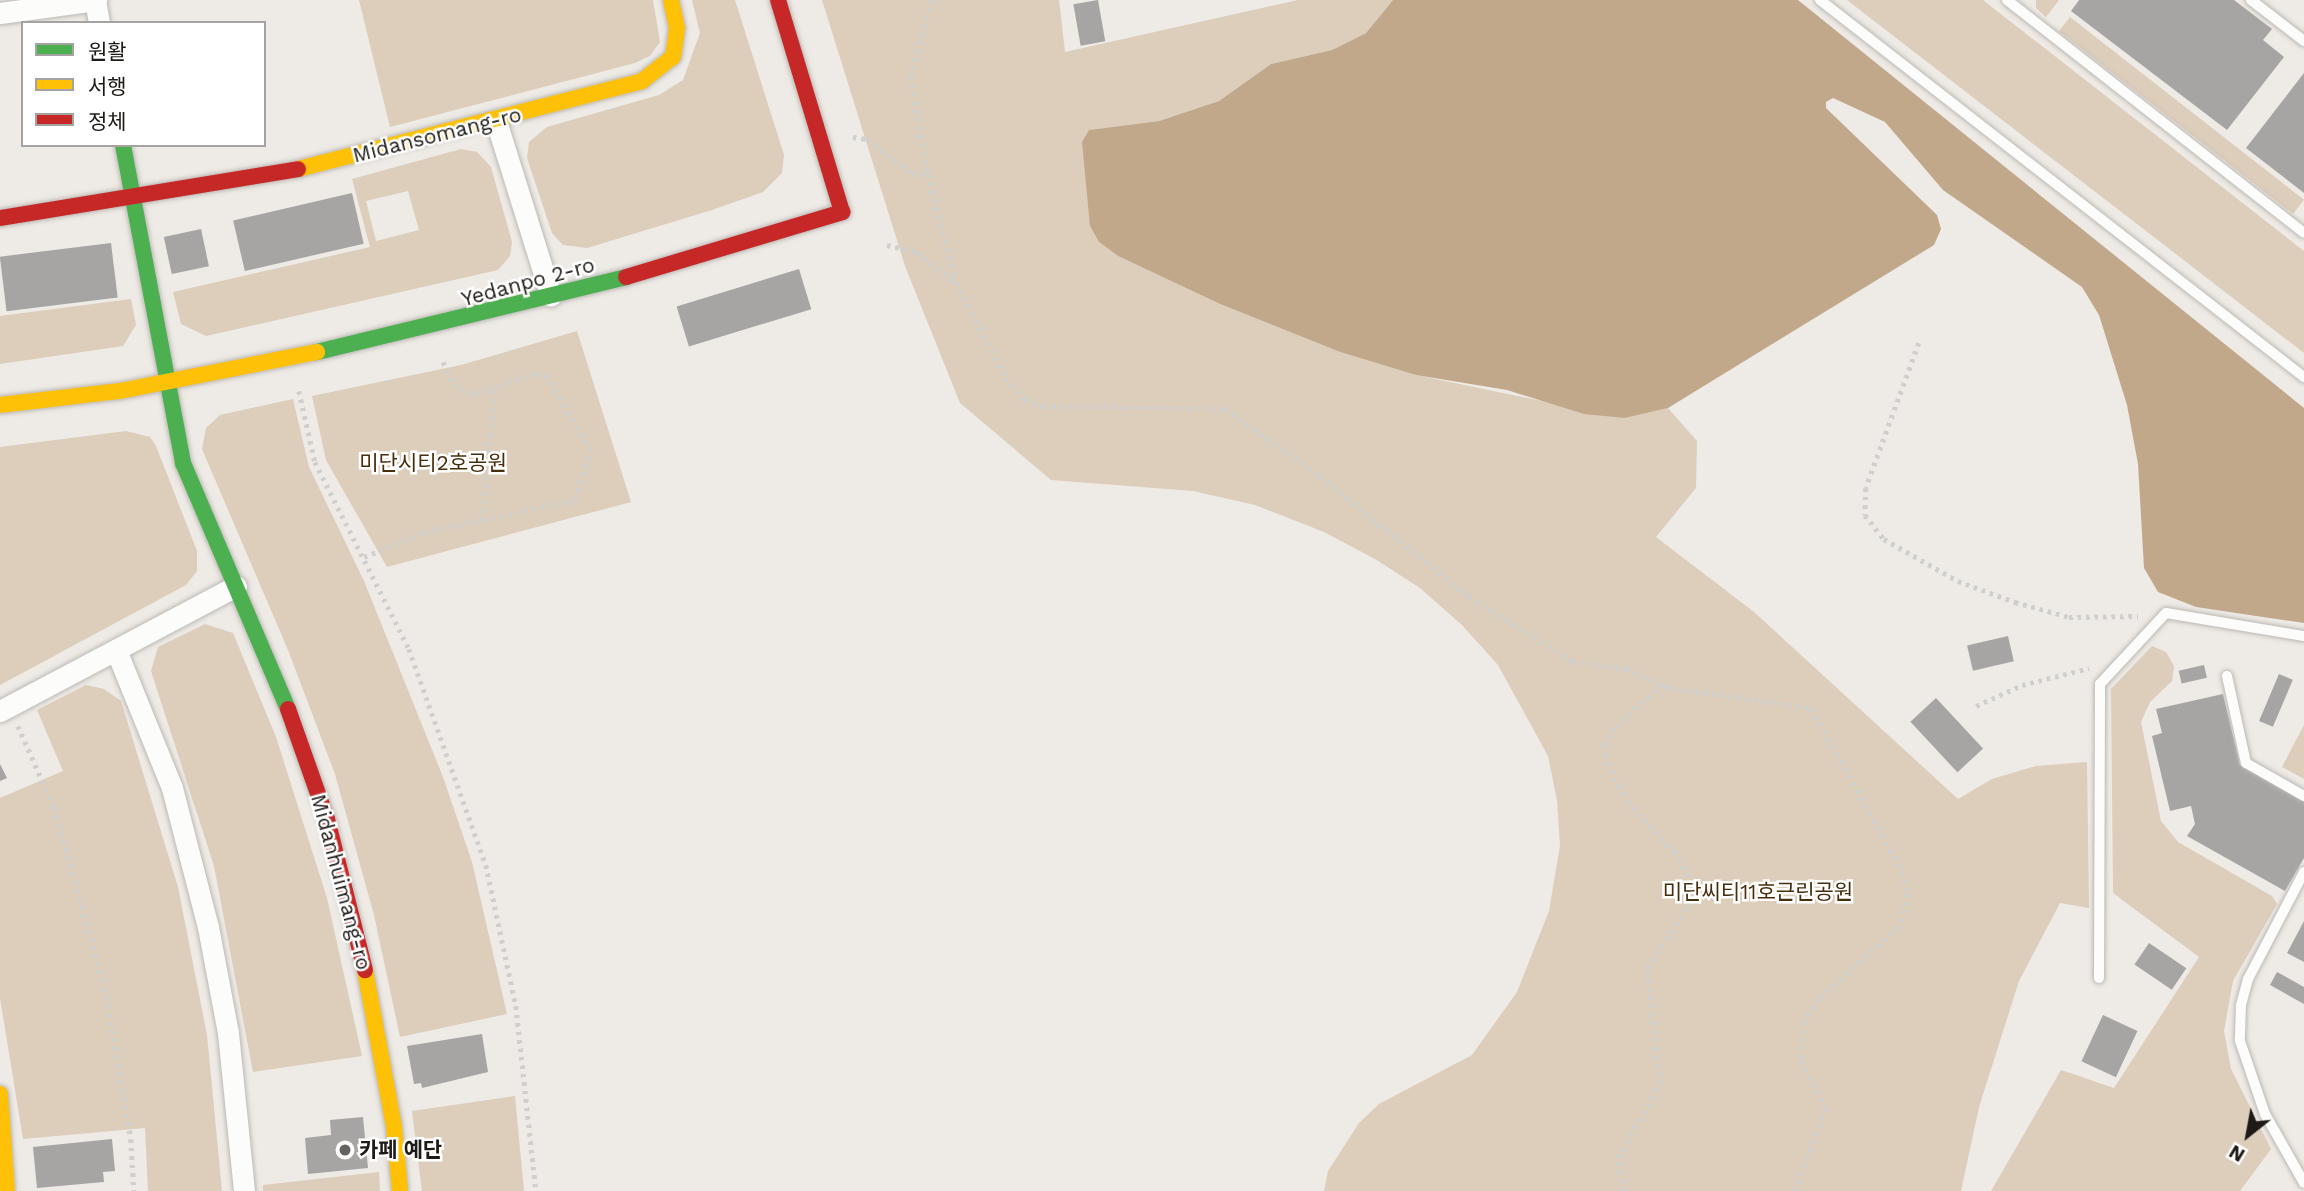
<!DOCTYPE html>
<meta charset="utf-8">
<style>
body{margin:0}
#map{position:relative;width:2304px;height:1191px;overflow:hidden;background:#eeeae5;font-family:"Work Sans","Noto Sans KR",sans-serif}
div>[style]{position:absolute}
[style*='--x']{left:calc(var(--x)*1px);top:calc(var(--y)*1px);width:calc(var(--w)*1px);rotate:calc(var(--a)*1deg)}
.green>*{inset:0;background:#ddcdbb;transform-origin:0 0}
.water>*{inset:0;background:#c2a88b}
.building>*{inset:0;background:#a6a5a4;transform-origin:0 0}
.path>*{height:4.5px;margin-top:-2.25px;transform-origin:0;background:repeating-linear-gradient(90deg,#cfcfcd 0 3.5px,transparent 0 8.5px)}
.roads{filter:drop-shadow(0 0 2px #bcb9b5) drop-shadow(0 0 2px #bcb9b5)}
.lane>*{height:10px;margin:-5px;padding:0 5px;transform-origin:5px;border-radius:5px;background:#fcfcfb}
.street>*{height:21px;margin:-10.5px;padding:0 10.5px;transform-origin:10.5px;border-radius:10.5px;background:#fcfcfb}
.fast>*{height:16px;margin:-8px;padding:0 8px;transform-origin:8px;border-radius:8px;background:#4caf50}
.slow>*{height:16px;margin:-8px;padding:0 8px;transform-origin:8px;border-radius:8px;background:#ffc107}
.jam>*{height:16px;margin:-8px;padding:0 8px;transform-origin:8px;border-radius:8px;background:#c62828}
.dots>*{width:19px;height:19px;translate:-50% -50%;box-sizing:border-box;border:4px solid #fff;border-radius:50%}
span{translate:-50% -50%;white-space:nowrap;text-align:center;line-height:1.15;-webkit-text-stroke:5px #fff;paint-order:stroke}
.street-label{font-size:21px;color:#1d1a17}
.park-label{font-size:21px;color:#482e0d}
.poi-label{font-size:21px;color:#1d1a17;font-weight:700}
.left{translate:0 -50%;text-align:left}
.legend{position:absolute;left:21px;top:21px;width:245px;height:126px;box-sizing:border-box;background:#fff;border:2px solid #a5a3a2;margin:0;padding:9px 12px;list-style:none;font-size:21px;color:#1d1a17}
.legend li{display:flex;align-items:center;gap:14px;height:35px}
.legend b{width:35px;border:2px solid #a5a3a2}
.north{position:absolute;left:2213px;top:1100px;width:70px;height:70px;-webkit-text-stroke:5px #fff;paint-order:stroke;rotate:211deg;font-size:19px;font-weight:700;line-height:28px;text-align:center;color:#1d1a17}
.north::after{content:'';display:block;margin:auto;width:24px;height:32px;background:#1d1a17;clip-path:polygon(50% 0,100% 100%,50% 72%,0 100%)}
</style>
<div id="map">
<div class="green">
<i style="clip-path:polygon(359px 0,653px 0,660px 42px,650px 56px,635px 63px,390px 127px)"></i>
<i style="clip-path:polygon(692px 0,735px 0,784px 155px,782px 173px,763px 192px,712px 210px,587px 248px,563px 245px,552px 233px,527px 158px,529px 142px,547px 127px,659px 95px,683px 80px,700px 33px)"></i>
<i style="clip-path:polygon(822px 0,1059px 0,1065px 52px,1298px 0,1393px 0,1366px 33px,1332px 50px,1271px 64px,1219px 101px,1159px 121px,1089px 130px,1099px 242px,1118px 256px,1220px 304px,1340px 352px,1416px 375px,1625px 418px,1668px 408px,1697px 441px,1696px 488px,1656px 537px,1754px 612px,1958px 799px,1992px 779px,2036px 766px,2087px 762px,2089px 908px,2060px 903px,2019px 981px,1979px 1107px,1961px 1191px,1324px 1191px,1328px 1171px,1359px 1123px,1379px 1104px,1472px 1055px,1517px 992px,1549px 911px,1560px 846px,1557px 800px,1548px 756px,1498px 665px,1462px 625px,1420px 588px,1375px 559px,1324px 532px,1255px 505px,1193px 491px,1051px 480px,960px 403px,905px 266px)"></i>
<i style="clip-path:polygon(1847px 0,1983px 0,2304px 251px,2304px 353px)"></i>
<i style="clip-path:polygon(2036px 0,2059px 0,2046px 17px,2036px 8px)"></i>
<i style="left:2070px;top:17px;width:297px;height:18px;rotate:38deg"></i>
<i style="clip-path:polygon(evenodd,461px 149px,477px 152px,491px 167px,512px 242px,510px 256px,498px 270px,206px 336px,181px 324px,173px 292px,370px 247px,352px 179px,461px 149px,408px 191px,419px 230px,376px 241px,366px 201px,408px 191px)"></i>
<i style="clip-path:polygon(131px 299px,136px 325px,123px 346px,0 364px,0 316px)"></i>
<i style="clip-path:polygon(577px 331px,631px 502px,387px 567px,326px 460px,312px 396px,461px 365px)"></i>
<i style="clip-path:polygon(293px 399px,309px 467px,364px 581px,443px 777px,472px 862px,507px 1014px,400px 1037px,374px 915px,335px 774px,288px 650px,202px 449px,206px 428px,220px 415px)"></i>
<i style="clip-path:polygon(126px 431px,150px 437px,156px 446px,197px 551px,197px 571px,186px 585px,0 685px,0 447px)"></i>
<i style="clip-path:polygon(205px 624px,233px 633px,276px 737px,327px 898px,362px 1056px,253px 1072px,214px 866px,151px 671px,158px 647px)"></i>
<i style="clip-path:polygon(2152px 646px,2166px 652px,2174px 666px,2172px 681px,2150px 702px,2141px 722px,2161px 821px,2178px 842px,2272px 896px,2277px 904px,2233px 981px,2224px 1031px,2231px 1069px,2271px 1149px,2240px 1191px,1991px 1191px,2061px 1070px,2114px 1088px,2199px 957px,2113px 893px,2111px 689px)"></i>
<i style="clip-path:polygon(86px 685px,104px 689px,121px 701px,178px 887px,207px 1035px,222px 1191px,148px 1191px,145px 1128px,23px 1139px,0 998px,0 798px,63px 771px,37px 710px)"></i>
<i style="clip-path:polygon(2304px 725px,2304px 779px,2282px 767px)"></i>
<i style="clip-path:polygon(515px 1096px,524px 1191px,422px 1191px,412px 1111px)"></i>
<i style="clip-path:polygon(379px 1172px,380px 1191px,263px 1191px,263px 1185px)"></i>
</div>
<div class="water">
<i style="clip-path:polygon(1393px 0,1798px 0,2304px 408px,2304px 623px,2196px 607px,2158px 592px,2144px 568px,2138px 464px,2127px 405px,2099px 315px,2082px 287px,1943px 190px,1885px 122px,1833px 98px,1826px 102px,1826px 108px,1937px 215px,1941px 229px,1934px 245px,1668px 408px,1625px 418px,1584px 414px,1507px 390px,1416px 375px,1340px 352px,1220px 304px,1118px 256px,1099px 242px,1090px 226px,1082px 142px,1089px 130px,1159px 121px,1219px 101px,1271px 64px,1332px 50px,1366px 33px)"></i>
</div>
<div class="building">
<i style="left:1098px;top:0;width:42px;height:25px;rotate:80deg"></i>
<i style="clip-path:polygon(2079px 0,2234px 0,2272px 29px,2263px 40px,2284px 57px,2227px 130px,2071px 11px)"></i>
<i style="clip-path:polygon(2304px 73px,2304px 193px,2246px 148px)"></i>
<i style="left:352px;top:193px;width:52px;height:122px;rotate:77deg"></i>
<i style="left:201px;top:229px;width:38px;height:38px;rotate:78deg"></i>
<i style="left:111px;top:243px;width:55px;height:112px;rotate:83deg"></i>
<i style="left:799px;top:269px;width:42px;height:128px;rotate:73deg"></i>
<i style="left:2008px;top:636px;width:26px;height:42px;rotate:77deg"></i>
<i style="left:2204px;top:665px;width:13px;height:26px;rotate:77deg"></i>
<i style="left:2279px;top:674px;width:15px;height:51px;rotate:23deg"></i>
<i style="clip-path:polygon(2223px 694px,2240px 765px,2304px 801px,2304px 858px,2285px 891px,2187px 836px,2195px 824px,2191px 806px,2170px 811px,2152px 736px,2162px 733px,2156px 709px)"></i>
<i style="left:1936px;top:698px;width:69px;height:35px;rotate:47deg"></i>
<i style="clip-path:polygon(0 764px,7px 778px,0 781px)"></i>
<i style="clip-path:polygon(2304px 921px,2304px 962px,2287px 953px)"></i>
<i style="left:2149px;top:943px;width:45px;height:26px;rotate:34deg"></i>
<i style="clip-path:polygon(2277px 972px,2304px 987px,2304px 1004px,2270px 985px)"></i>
<i style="left:2103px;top:1015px;width:38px;height:51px;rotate:25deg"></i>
<i style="clip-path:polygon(482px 1034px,488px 1072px,422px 1088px,421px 1083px,414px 1084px,407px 1046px)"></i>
<i style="clip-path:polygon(363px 1117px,368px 1168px,308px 1174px,305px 1138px,331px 1135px,330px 1120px)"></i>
<i style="clip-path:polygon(112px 1139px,115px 1171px,103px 1172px,104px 1182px,37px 1188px,33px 1147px)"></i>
</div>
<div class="path">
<i style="--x:932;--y:0;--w:79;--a:105.4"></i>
<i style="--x:911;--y:76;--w:99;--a:80.2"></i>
<i style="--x:928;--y:174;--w:112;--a:75.5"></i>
<i style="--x:956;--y:282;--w:108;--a:62.5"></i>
<i style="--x:1006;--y:378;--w:29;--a:49"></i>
<i style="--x:1025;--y:400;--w:20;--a:18"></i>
<i style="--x:1044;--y:406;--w:181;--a:0.9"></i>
<i style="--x:1225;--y:409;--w:116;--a:35.2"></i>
<i style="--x:1320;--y:476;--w:192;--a:39.1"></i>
<i style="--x:1469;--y:597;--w:122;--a:31.6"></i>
<i style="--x:1573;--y:661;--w:55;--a:8.4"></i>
<i style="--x:1627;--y:669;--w:47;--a:23.8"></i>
<i style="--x:1670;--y:688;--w:143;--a:8"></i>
<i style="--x:1812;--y:708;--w:186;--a:61.1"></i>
<i style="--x:1902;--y:871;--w:24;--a:73"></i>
<i style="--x:1909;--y:894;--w:34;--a:107"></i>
<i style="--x:1899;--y:927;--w:108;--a:138"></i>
<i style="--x:1819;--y:999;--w:27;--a:124"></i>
<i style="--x:1804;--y:1021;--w:40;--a:94.3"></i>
<i style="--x:1801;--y:1061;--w:53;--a:62"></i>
<i style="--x:1826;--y:1108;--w:89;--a:110.5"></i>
<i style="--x:853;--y:137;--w:14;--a:8"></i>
<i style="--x:867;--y:139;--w:56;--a:37.1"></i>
<i style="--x:912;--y:173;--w:16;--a:4"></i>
<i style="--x:887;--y:245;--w:31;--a:13"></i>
<i style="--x:917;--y:252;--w:48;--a:38.3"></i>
<i style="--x:1919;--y:343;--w:154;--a:110.1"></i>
<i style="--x:1866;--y:488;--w:27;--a:92"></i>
<i style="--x:1865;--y:515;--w:31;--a:52"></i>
<i style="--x:1884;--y:539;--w:85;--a:29.6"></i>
<i style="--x:1958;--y:581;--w:61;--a:20.2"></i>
<i style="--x:2015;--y:602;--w:56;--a:15.5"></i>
<i style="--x:2069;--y:617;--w:69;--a:-0.8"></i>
<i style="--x:299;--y:391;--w:73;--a:77.3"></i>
<i style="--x:315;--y:462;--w:209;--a:63.3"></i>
<i style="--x:409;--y:649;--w:229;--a:70.4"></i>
<i style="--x:486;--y:865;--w:144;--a:78"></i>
<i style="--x:516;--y:1006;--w:186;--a:83.8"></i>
<i style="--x:482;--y:521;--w:135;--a:-84.5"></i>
<i style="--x:364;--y:557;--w:66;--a:-22.3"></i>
<i style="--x:425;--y:532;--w:153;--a:-12"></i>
<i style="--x:575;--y:500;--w:52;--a:-71.9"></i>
<i style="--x:591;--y:451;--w:86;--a:-120.7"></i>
<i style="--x:547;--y:377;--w:12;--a:-166"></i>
<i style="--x:535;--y:374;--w:66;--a:161.6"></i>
<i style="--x:472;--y:395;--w:17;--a:-156"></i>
<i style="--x:456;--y:388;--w:33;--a:-117"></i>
<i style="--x:1976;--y:706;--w:51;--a:-24.5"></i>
<i style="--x:2022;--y:685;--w:69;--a:-14.2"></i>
<i style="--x:18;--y:726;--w:89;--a:66"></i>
<i style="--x:54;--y:807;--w:188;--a:74.3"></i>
<i style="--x:105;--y:988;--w:153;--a:80.2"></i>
<i style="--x:131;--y:1139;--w:52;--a:86.7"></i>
<i style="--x:1624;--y:1191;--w:34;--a:-100"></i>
<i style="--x:1618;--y:1158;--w:85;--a:-60.4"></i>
<i style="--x:1660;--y:1084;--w:117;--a:-96.4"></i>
<i style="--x:1647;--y:968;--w:74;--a:-56.5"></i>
<i style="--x:1688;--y:906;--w:23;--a:-77"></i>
<i style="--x:1693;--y:884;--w:36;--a:-120"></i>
<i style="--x:1675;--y:853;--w:69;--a:-133.2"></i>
<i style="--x:1628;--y:803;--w:43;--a:-118.9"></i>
<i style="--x:1607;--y:765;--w:20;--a:-99"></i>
<i style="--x:1604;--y:745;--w:22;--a:-58"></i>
<i style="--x:1616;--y:726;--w:62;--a:-41.7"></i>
</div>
<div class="roads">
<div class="lane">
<i style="--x:1820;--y:0;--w:614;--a:37.92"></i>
<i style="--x:2007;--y:0;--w:377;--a:38.1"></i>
<i style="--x:2251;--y:0;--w:67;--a:37.7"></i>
<i style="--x:2227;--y:676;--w:89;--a:77.7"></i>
<i style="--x:2246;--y:763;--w:67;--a:29.6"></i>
<i style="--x:2304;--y:872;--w:121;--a:117.6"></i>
<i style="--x:2248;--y:979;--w:28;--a:105"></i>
<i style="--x:2241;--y:1006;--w:35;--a:92"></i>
<i style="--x:2240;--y:1041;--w:77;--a:71.1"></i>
<i style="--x:2265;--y:1114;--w:79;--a:60.5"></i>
<i style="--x:2099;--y:978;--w:294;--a:-89.8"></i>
<i style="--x:2100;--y:684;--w:97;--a:-47.1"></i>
<i style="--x:2166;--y:613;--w:140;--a:9.5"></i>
</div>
<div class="street">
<i style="--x:95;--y:0;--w:23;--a:80"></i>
<i style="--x:0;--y:13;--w:97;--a:-7.7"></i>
<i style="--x:496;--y:121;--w:183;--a:72.6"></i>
<i style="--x:116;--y:650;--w:149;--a:67.9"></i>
<i style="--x:172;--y:788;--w:144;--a:75.5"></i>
<i style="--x:208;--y:927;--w:108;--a:79.3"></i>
<i style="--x:228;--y:1033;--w:159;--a:84.2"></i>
<i style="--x:0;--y:711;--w:267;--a:-27.9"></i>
</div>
<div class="fast">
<i style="--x:123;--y:145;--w:324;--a:79.3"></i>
<i style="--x:183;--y:463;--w:267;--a:66.9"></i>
<i style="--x:317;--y:352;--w:318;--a:-13.6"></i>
</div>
<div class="slow">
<i style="--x:298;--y:169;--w:355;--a:-14.3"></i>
<i style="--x:642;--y:81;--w:39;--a:-38"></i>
<i style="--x:673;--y:57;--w:29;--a:-82"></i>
<i style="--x:677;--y:28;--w:29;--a:-102"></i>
<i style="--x:0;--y:405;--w:121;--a:-6.7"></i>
<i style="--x:120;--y:391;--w:201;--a:-11.2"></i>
<i style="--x:365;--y:970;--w:160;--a:79.5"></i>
<i style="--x:394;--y:1127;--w:64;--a:84.6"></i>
<i style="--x:0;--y:1094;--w:97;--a:85.9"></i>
</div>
<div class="jam">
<i style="--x:0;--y:218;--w:302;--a:-9.3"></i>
<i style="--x:626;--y:277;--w:226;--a:-16.7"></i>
<i style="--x:842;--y:212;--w:221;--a:-106.8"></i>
<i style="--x:288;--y:709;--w:117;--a:70.5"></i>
<i style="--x:327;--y:819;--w:156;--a:75.9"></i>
</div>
</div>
<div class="dots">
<i style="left:345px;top:1150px;background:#66635f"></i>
</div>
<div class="street-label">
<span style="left:437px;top:135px;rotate:-14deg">Midansomang-ro</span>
<span style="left:528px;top:282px;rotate:-15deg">Yedanpo 2-ro</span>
<span style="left:341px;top:882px;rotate:75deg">Midanhuimang-ro</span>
</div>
<div class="park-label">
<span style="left:433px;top:463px">미단시티2호공원</span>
<span style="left:1758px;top:892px">미단씨티11호근린공원</span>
</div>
<div class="poi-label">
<span class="left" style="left:359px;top:1150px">카페 예단</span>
</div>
<ul class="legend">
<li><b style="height:9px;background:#4caf50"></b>원활</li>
<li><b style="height:9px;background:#ffc107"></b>서행</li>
<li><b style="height:9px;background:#c62828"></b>정체</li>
</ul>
<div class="north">N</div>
</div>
